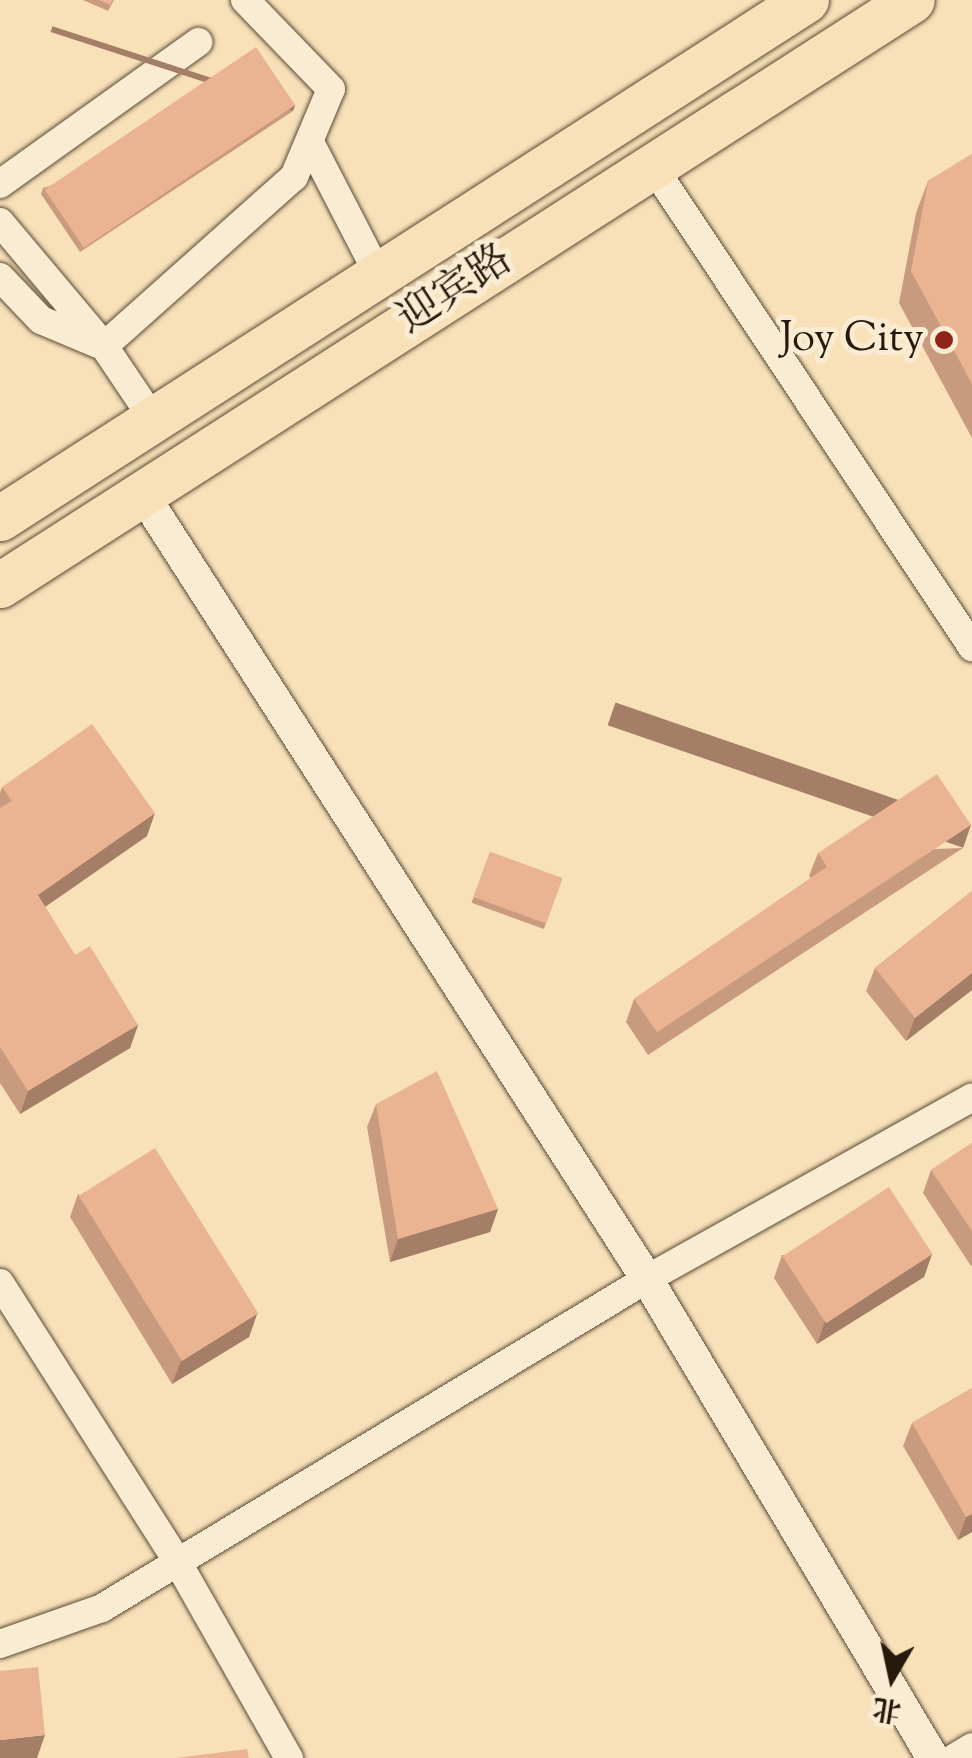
<!DOCTYPE html>
<meta charset="utf-8">
<style>
body{margin:0}
#map{position:relative;width:972px;height:1758px;overflow:hidden;background:#f8e1b9;font-family:"Sorts Mill Goudy","Noto Serif SC",serif}
div>[style]{position:absolute}
[style*='--x']{left:calc(var(--x)*1px);top:calc(var(--y)*1px);width:calc(var(--w)*1px);rotate:calc(var(--a)*1deg)}
.roads{filter:drop-shadow(0 0 2px #5b4b36) drop-shadow(0 0 2px #5b4b36)}
.minor>*{height:28px;margin:-14px;padding:0 14px;transform-origin:14px;border-radius:14px;background:#faecd2}
.tertiary>*{height:32px;margin:-16px;padding:0 16px;transform-origin:16px;border-radius:16px;background:#faecd2}
.trunk>*{height:45px;margin:-22.5px;padding:0 22.5px;transform-origin:22.5px;border-radius:22.5px;background:#f8e1b9}
.wall>*{inset:0;background:#c99b7e;transform-origin:0 0}
.shaded-wall>*{inset:0;background:#a47e67;transform-origin:0 0}
.building>*{inset:0;background:#eab493;transform-origin:0 0}
.dots>*{width:28px;height:28px;translate:-50% -50%;box-sizing:border-box;border:5px solid #faecd2;border-radius:50%}
span{translate:-50% -50%;white-space:nowrap;text-align:center;line-height:1.15;-webkit-text-stroke:10px #faecd2;paint-order:stroke}
.street-label{font-size:42px;color:#27190b}
.poi-label{font-size:42px;color:#27190b}
.right{translate:-100% -50%;text-align:right}
.north{position:absolute;left:842px;top:1628px;width:100px;height:100px;-webkit-text-stroke:8px #faecd2;paint-order:stroke;rotate:189deg;font-size:28px;font-weight:700;line-height:40px;text-align:center;color:#27190b}
.north::after{content:'';display:block;margin:auto;width:35px;height:45px;background:#27190b;clip-path:polygon(50% 0,100% 100%,50% 72%,0 100%)}
</style>
<div id="map">
<div class="roads">
<div class="minor">
<i style="--x:313;--y:148;--w:142;--a:62.7"></i>
<i style="--x:652;--y:165;--w:579;--a:56.42"></i>
<i style="--x:0;--y:184;--w:244;--a:-35.6"></i>
<i style="--x:0;--y:222;--w:162;--a:50"></i>
<i style="--x:0;--y:277;--w:59;--a:46.4"></i>
<i style="--x:41;--y:320;--w:62;--a:22.8"></i>
<i style="--x:153;--y:419;--w:88;--a:-123.9"></i>
<i style="--x:104;--y:346;--w:254;--a:-41.7"></i>
<i style="--x:294;--y:177;--w:95;--a:-67.2"></i>
<i style="--x:331;--y:89;--w:124;--a:-134"></i>
<i style="--x:0;--y:1283;--w:330;--a:57.5"></i>
<i style="--x:177;--y:1561;--w:227;--a:60.4"></i>
<i style="--x:0;--y:1644;--w:108;--a:-19.4"></i>
<i style="--x:102;--y:1608;--w:637;--a:-31.12"></i>
<i style="--x:647;--y:1279;--w:372;--a:-29.2"></i>
<i style="--x:954;--y:1758;--w:21;--a:-31"></i>
</div>
<div class="tertiary">
<i style="--x:142;--y:493;--w:934;--a:57.28"></i>
<i style="--x:647;--y:1279;--w:558;--a:59.16"></i>
</div>
<div class="trunk">
<i style="--x:0;--y:518;--w:958;--a:-32.73"></i>
<i style="--x:0;--y:585;--w:1083;--a:-32.68"></i>
</div>
</div>
<div class="wall">
<i style="clip-path:polygon(83px 0,114px 0,108px 11px)"></i>
<i style="clip-path:polygon(295px 105px,293px 111px,80px 252px,41px 194px,43px 188px)"></i>
<i style="clip-path:polygon(972px 154px,972px 438px,899px 303px,916px 213px,928px 181px)"></i>
<i style="clip-path:polygon(2px 787px,147px 836px,45px 907px,75px 955px,138px 1025px,130px 1048px,20px 1114px,0 1083px,0 793px)"></i>
<i style="clip-path:polygon(963px 848px,648px 1055px,626px 1022px,634px 999px,811px 878px,809px 876px,818px 853px)"></i>
<i style="left:490px;top:852px;width:77px;height:54px;rotate:20deg"></i>
<i style="clip-path:polygon(972px 891px,972px 990px,906px 1041px,866px 991px,875px 968px)"></i>
<i style="clip-path:polygon(376px 1104px,498px 1209px,490px 1232px,390px 1262px,367px 1127px)"></i>
<i style="clip-path:polygon(972px 1143px,972px 1265px,971px 1266px,923px 1193px,931px 1170px)"></i>
<i style="clip-path:polygon(78px 1194px,257px 1314px,249px 1337px,172px 1384px,70px 1217px)"></i>
<i style="clip-path:polygon(932px 1254px,924px 1277px,817px 1344px,774px 1278px,782px 1255px)"></i>
<i style="clip-path:polygon(972px 1388px,972px 1532px,958px 1540px,903px 1446px,912px 1423px)"></i>
</div>
<div class="shaded-wall">
<i style="left:295px;top:105px;width:6px;height:255px;rotate:108deg"></i>
<i style="clip-path:polygon(155px 813px,147px 836px,29px 918px,38px 895px)"></i>
<i style="left:971px;top:825px;width:24px;height:376px;rotate:109deg"></i>
<i style="clip-path:polygon(972px 973px,972px 990px,906px 1041px,915px 1018px)"></i>
<i style="clip-path:polygon(138px 1025px,130px 1048px,20px 1114px,28px 1091px)"></i>
<i style="clip-path:polygon(498px 1209px,490px 1232px,390px 1262px,398px 1239px)"></i>
<i style="clip-path:polygon(932px 1254px,924px 1277px,817px 1344px,825px 1321px)"></i>
<i style="clip-path:polygon(257px 1314px,249px 1337px,172px 1384px,181px 1361px)"></i>
<i style="clip-path:polygon(972px 1514px,972px 1532px,958px 1540px,966px 1517px)"></i>
<i style="clip-path:polygon(45px 1735px,37px 1758px,0 1758px,0 1740px)"></i>
</div>
<div class="building">
<i style="clip-path:polygon(99px 0,113px 0,110px 5px)"></i>
<i style="left:256px;top:47px;width:70px;height:255px;rotate:56deg"></i>
<i style="clip-path:polygon(972px 154px,972px 384px,911px 271px,928px 181px)"></i>
<i style="clip-path:polygon(92px 724px,155px 813px,38px 895px,75px 955px,90px 946px,138px 1025px,28px 1091px,0 1047px,0 808px,12px 801px,2px 787px)"></i>
<i style="clip-path:polygon(937px 774px,971px 825px,657px 1032px,634px 999px,827px 867px,818px 853px)"></i>
<i style="left:490px;top:852px;width:77px;height:48px;rotate:20deg"></i>
<i style="clip-path:polygon(972px 891px,972px 973px,915px 1018px,875px 968px)"></i>
<i style="clip-path:polygon(437px 1071px,498px 1209px,398px 1239px,376px 1104px)"></i>
<i style="clip-path:polygon(972px 1143px,972px 1231px,931px 1170px)"></i>
<i style="left:155px;top:1148px;width:195px;height:90px;rotate:58deg"></i>
<i style="left:889px;top:1187px;width:80px;height:127px;rotate:57deg"></i>
<i style="clip-path:polygon(972px 1388px,972px 1514px,966px 1517px,912px 1423px)"></i>
<i style="clip-path:polygon(38px 1667px,45px 1735px,0 1740px,0 1671px)"></i>
<i style="clip-path:polygon(247px 1749px,249px 1758px,176px 1758px)"></i>
</div>
<div class="dots">
<i style="left:944px;top:340px;background:#8f2418"></i>
</div>
<div class="street-label">
<span style="left:456px;top:291px;rotate:-33deg">迎宾路</span>
</div>
<div class="poi-label">
<span class="right" style="left:924px;top:340px">Joy City</span>
</div>
<div class="north">北</div>
</div>
